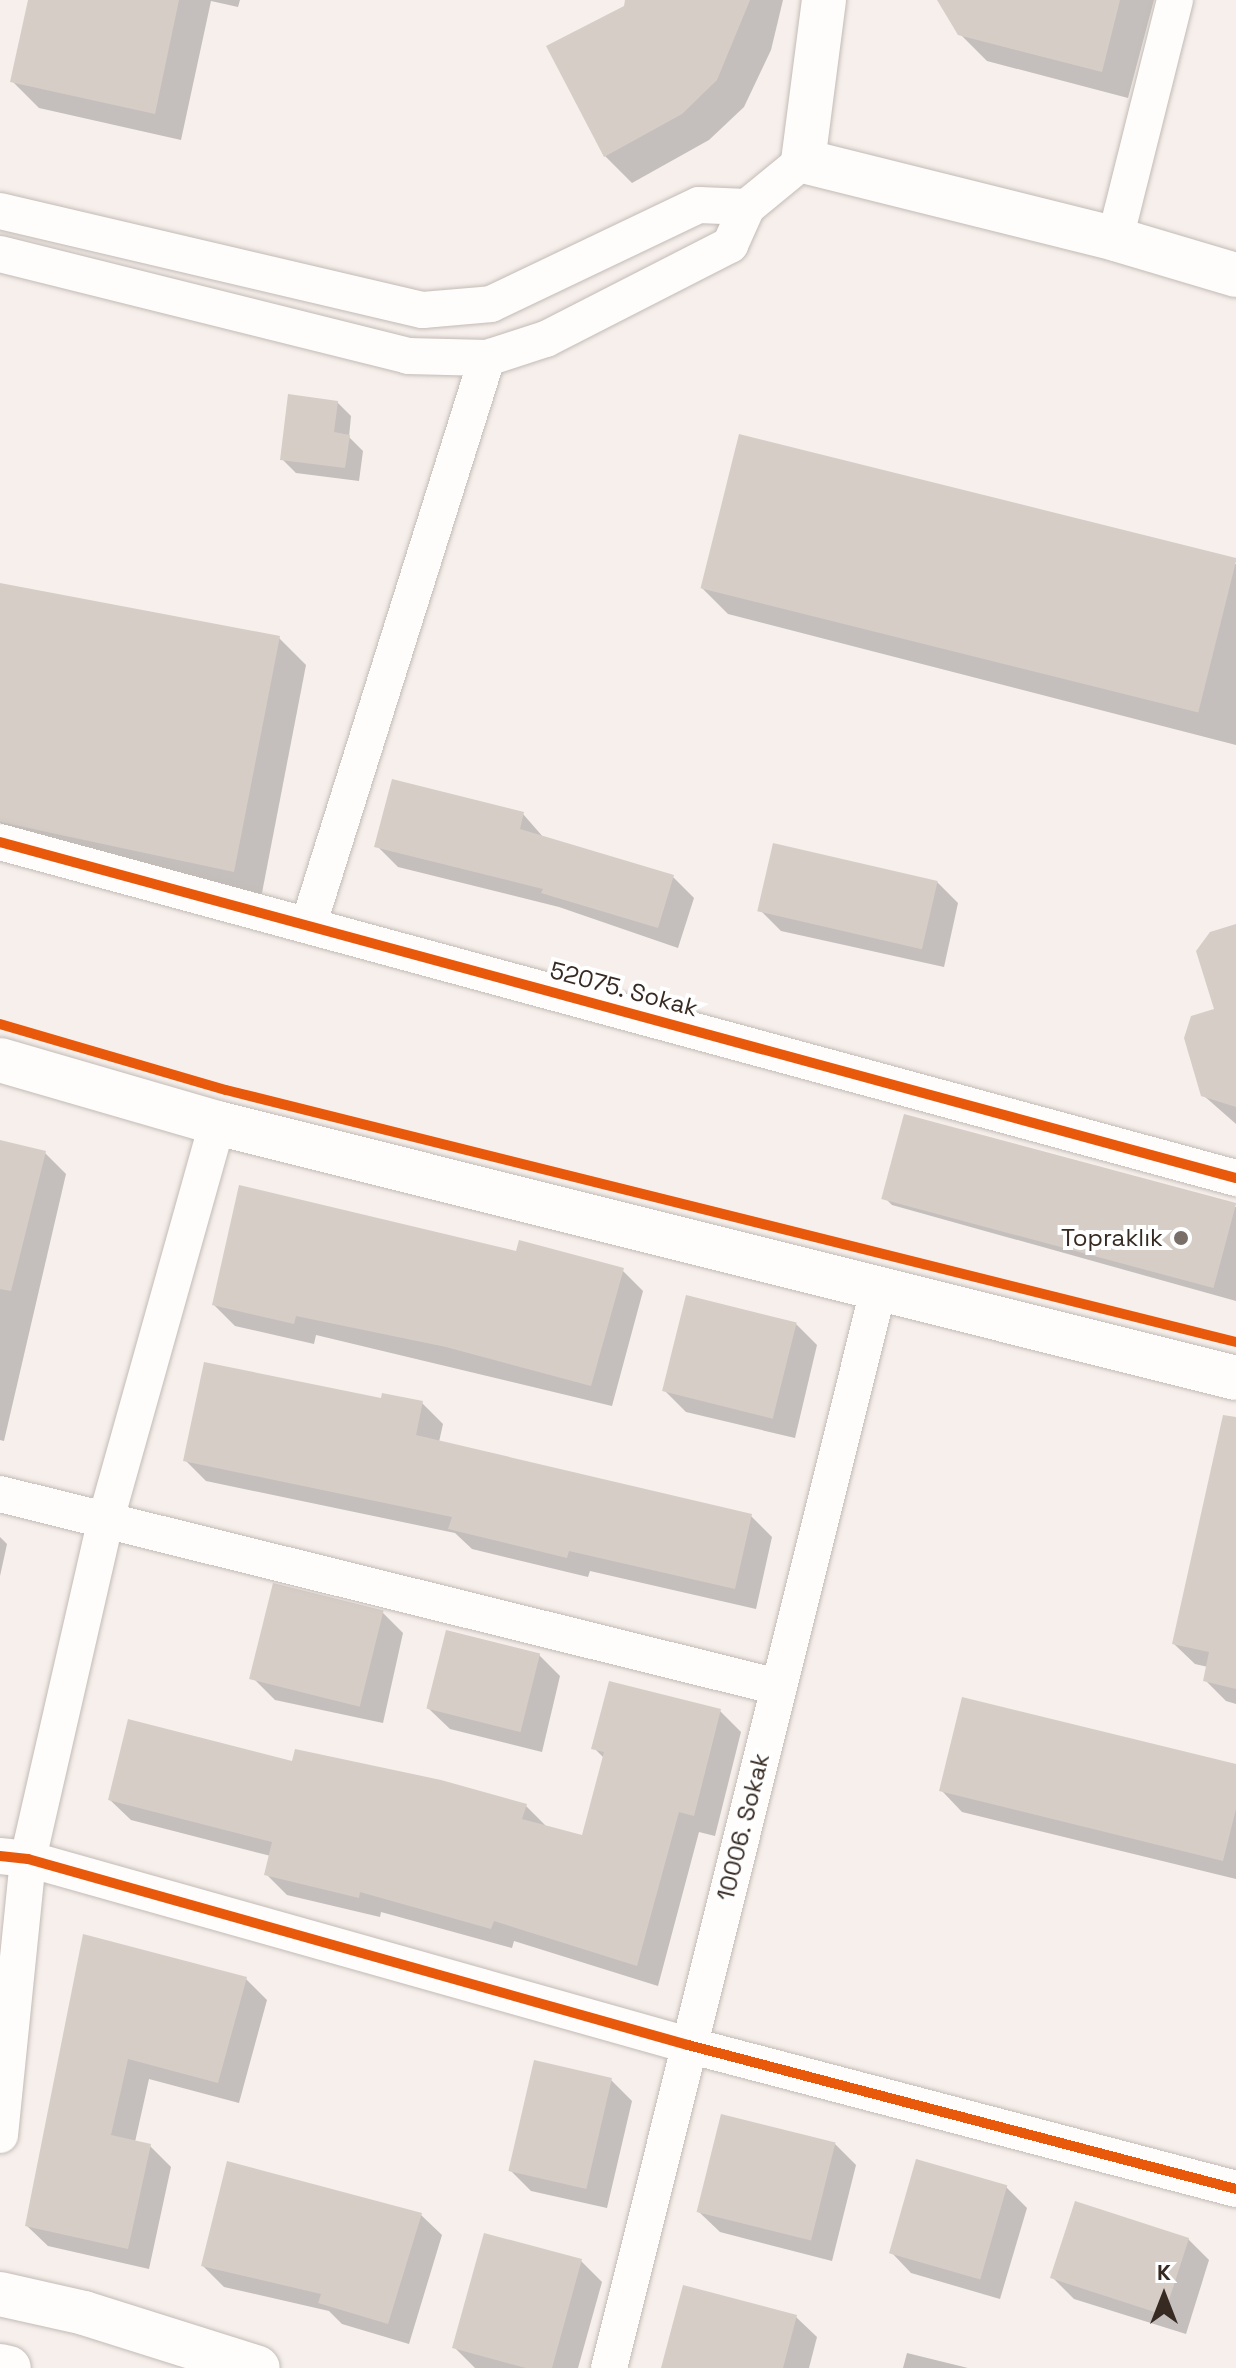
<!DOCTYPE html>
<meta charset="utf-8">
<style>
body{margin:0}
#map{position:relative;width:1236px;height:2368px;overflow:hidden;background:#f6efeb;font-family:"Space Grotesk",sans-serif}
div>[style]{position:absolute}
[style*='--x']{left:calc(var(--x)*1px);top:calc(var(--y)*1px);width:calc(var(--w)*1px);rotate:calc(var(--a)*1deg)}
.shadow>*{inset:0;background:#0003}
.building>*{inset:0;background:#d6cdc7;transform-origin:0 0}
.roads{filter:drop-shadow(0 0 2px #c3bbb6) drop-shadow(0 0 2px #c3bbb6)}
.street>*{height:36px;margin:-18px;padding:0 18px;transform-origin:18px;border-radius:18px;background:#fefdfc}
.secondary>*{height:44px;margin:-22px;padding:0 22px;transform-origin:22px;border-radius:22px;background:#fefdfc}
.cycleway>*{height:10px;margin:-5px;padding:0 5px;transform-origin:5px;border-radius:5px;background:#e8590c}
.dots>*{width:22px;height:22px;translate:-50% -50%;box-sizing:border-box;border:4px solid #fff;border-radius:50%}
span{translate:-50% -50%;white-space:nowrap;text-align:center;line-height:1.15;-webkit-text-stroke:8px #fff;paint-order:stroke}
.street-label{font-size:24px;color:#362a22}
.poi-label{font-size:24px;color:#362a22}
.right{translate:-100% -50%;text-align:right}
.north{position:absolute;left:1124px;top:2256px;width:80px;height:80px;-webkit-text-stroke:6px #fff;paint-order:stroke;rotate:0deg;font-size:22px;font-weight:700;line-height:32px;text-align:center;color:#362a22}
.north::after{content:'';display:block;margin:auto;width:28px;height:36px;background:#362a22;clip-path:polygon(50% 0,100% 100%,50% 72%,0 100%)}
</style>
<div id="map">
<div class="shadow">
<i style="clip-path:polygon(30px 0,240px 0,238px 7px,211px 1px,181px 140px,39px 108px,12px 81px)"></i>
<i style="clip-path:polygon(627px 0,783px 0,771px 50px,744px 107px,709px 140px,632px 183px,605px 156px)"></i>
<i style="clip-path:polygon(949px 0,1154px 0,1128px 98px,987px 61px,960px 34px)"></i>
<i style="clip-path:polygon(337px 402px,351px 416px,349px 437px,363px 451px,359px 481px,296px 473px,282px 459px)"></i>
<i style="clip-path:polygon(1236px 564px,1236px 745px,728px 614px,701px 587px)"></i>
<i style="clip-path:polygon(0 585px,279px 638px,306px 665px,261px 898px,0 849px)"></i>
<i style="clip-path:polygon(523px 814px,544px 838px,673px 877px,694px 898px,678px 948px,559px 907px,398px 867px,377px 846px)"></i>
<i style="clip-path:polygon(937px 882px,958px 903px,944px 967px,781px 931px,760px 910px)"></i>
<i style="clip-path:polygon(1236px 926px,1236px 1124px,1203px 1095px)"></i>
<i style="clip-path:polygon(0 1141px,45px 1153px,66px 1174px,4px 1441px,0 1440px)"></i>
<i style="clip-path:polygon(885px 1198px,1236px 1207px,1236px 1301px,892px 1205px)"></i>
<i style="clip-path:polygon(518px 1254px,622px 1270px,643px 1291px,612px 1406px,316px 1335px,314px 1344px,235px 1326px,214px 1305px)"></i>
<i style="clip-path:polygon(796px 1324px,817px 1345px,795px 1438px,686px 1412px,665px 1391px)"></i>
<i style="clip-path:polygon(382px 1400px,422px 1403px,443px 1424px,439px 1442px,751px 1516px,772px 1537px,756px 1609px,590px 1571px,588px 1577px,472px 1549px,455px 1533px,206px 1481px,185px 1460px)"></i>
<i style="clip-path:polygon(1236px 1463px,1236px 1704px,1226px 1701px,1205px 1680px,1208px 1667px,1195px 1664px,1174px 1644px)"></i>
<i style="clip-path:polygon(0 1537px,7px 1544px,0 1576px)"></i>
<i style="clip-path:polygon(382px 1612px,403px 1633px,383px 1723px,275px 1700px,254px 1679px)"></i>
<i style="clip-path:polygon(539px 1655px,560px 1676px,542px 1752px,450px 1729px,429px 1709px)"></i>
<i style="clip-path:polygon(720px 1711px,741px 1732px,715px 1836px,699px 1832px,658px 1986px,514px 1941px,512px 1948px,381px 1912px,380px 1917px,287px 1895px,266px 1874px,271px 1856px,131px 1820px,110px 1800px,293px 1763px,526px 1806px,548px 1828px,583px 1838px,604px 1758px,594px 1748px)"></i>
<i style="clip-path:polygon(1236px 1767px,1236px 1879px,962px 1812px,942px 1791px)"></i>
<i style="clip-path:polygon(84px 1936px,246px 1979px,267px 2000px,239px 2103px,149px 2079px,135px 2142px,150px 2146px,171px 2167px,149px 2269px,48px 2246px,27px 2226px)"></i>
<i style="clip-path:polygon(611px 2080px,632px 2101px,607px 2208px,531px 2191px,510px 2170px)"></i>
<i style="clip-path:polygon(835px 2144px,856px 2165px,832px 2261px,720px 2232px,699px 2212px)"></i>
<i style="clip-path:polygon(1006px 2187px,1027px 2208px,1000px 2299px,911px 2273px,891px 2252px)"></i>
<i style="clip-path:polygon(421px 2215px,442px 2235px,409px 2344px,342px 2324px,329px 2311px,224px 2287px,203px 2266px)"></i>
<i style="clip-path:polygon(1188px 2239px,1209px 2260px,1186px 2334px,1074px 2299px,1053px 2278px)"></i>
<i style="clip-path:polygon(581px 2261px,602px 2282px,578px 2368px,475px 2368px,454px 2347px)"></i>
<i style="clip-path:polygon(796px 2317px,817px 2337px,809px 2368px,663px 2368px)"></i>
<i style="clip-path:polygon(907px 2353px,968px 2368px,903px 2368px)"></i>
</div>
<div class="building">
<i style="clip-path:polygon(28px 0,179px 0,155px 114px,10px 82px)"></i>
<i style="clip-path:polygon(625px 0,750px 0,717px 80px,682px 114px,604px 157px,546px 46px,624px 6px)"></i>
<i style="clip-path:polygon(937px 0,1120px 0,1102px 72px,958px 35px)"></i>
<i style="clip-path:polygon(288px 394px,338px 401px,334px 432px,350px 435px,345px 468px,280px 460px)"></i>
<i style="left:739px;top:434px;width:513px;height:159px;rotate:14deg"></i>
<i style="clip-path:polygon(0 583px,280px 636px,234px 872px,0 822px)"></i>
<i style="clip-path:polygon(392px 779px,524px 812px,520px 829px,674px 875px,658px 928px,541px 893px,543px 889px,374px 847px)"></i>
<i style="left:773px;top:843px;width:169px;height:70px;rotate:13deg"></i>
<i style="clip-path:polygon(1236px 924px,1236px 1107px,1201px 1096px,1184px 1038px,1191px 1016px,1214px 1009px,1196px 951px,1210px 932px)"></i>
<i style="left:904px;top:1114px;width:344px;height:88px;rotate:15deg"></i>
<i style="clip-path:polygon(0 1140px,46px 1151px,11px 1291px,0 1289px)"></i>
<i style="clip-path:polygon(239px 1185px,516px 1251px,519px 1240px,624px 1268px,591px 1386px,446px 1347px,296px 1316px,294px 1324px,212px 1305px)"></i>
<i style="left:686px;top:1295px;width:114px;height:99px;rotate:14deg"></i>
<i style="clip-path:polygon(204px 1362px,381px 1398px,382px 1393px,423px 1401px,416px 1435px,752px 1514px,735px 1589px,569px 1551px,567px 1558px,448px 1529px,452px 1517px,183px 1461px)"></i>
<i style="clip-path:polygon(1223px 1415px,1236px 1417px,1236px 1689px,1203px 1681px,1209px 1652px,1172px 1644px)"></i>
<i style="left:273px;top:1583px;width:114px;height:99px;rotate:14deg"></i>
<i style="left:446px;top:1630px;width:97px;height:81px;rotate:14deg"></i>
<i style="clip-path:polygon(609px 1681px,721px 1709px,694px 1816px,679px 1812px,637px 1966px,494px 1921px,491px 1929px,360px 1892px,359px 1898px,264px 1875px,272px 1842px,108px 1800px,128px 1719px,292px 1761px,295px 1749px,441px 1780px,527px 1804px,522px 1819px,582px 1835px,604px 1752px,591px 1749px)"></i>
<i style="clip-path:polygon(962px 1697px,1236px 1764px,1236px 1809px,1223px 1861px,939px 1791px)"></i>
<i style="clip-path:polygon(83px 1934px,247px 1977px,218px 2083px,128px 2059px,111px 2135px,151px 2144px,128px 2249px,25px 2226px)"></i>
<i style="left:534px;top:2060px;width:80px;height:114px;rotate:13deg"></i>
<i style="left:721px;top:2114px;width:118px;height:101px;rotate:14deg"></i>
<i style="left:916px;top:2159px;width:95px;height:98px;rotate:16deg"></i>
<i style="clip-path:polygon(227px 2161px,422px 2213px,388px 2324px,318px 2303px,321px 2294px,201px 2266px)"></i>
<i style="left:1075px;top:2201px;width:120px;height:81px;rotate:18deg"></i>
<i style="clip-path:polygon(484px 2233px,582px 2259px,552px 2368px,526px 2368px,452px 2348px)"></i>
<i style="clip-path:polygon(683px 2285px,797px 2315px,783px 2368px,661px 2368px)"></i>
</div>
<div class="roads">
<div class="street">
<i style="--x:0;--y:211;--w:434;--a:13.2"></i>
<i style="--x:423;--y:310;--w:68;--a:-5"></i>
<i style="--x:491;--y:304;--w:230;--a:-25.5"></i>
<i style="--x:699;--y:205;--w:48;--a:2.4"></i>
<i style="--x:1115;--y:239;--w:246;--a:-75.9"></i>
<i style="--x:0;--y:254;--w:421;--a:14"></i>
<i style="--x:408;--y:356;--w:79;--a:1.5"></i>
<i style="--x:487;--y:358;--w:62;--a:-17.9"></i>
<i style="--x:546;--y:339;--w:207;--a:-27.1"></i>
<i style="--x:730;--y:245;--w:42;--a:-65.9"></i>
<i style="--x:747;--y:207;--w:72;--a:-39.4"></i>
<i style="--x:0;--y:842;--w:1281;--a:15.21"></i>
<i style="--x:309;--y:923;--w:592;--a:-72.51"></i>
<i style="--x:0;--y:1494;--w:802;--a:13.93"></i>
<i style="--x:0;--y:1856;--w:28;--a:6"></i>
<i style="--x:28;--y:1859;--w:686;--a:15.74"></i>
<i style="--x:688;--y:2045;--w:567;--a:14.72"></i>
<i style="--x:0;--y:2135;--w:277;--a:-84.2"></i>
<i style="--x:28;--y:1859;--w:349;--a:-77.1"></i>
<i style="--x:106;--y:1519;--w:411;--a:-74.3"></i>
<i style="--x:609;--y:2368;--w:1114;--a:-75.98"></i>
</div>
<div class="secondary">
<i style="--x:824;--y:0;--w:162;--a:97.4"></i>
<i style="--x:803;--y:161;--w:322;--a:14"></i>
<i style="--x:1115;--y:239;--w:126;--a:16.6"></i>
<i style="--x:0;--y:1060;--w:226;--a:16.2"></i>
<i style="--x:217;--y:1123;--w:1050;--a:14.05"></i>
<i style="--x:0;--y:2294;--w:86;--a:12.7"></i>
<i style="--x:84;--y:2313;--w:182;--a:17.5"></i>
<i style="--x:0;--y:2366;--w:9;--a:13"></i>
</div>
</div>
<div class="cycleway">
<i style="--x:0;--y:842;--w:1281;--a:15.21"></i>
<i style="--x:0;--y:1024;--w:235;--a:16.3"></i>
<i style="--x:226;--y:1090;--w:1041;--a:14.01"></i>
<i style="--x:0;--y:1856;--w:28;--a:6"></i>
<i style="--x:28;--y:1859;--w:686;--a:15.74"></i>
<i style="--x:688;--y:2045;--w:567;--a:14.72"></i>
</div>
<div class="dots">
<i style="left:1181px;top:1238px;background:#796f68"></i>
</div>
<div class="street-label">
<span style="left:624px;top:989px;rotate:15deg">52075. Sokak</span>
<span style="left:743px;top:1827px;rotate:-76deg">10006. Sokak</span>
</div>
<div class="poi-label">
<span class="right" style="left:1163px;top:1238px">Topraklık</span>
</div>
<div class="north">K</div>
</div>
